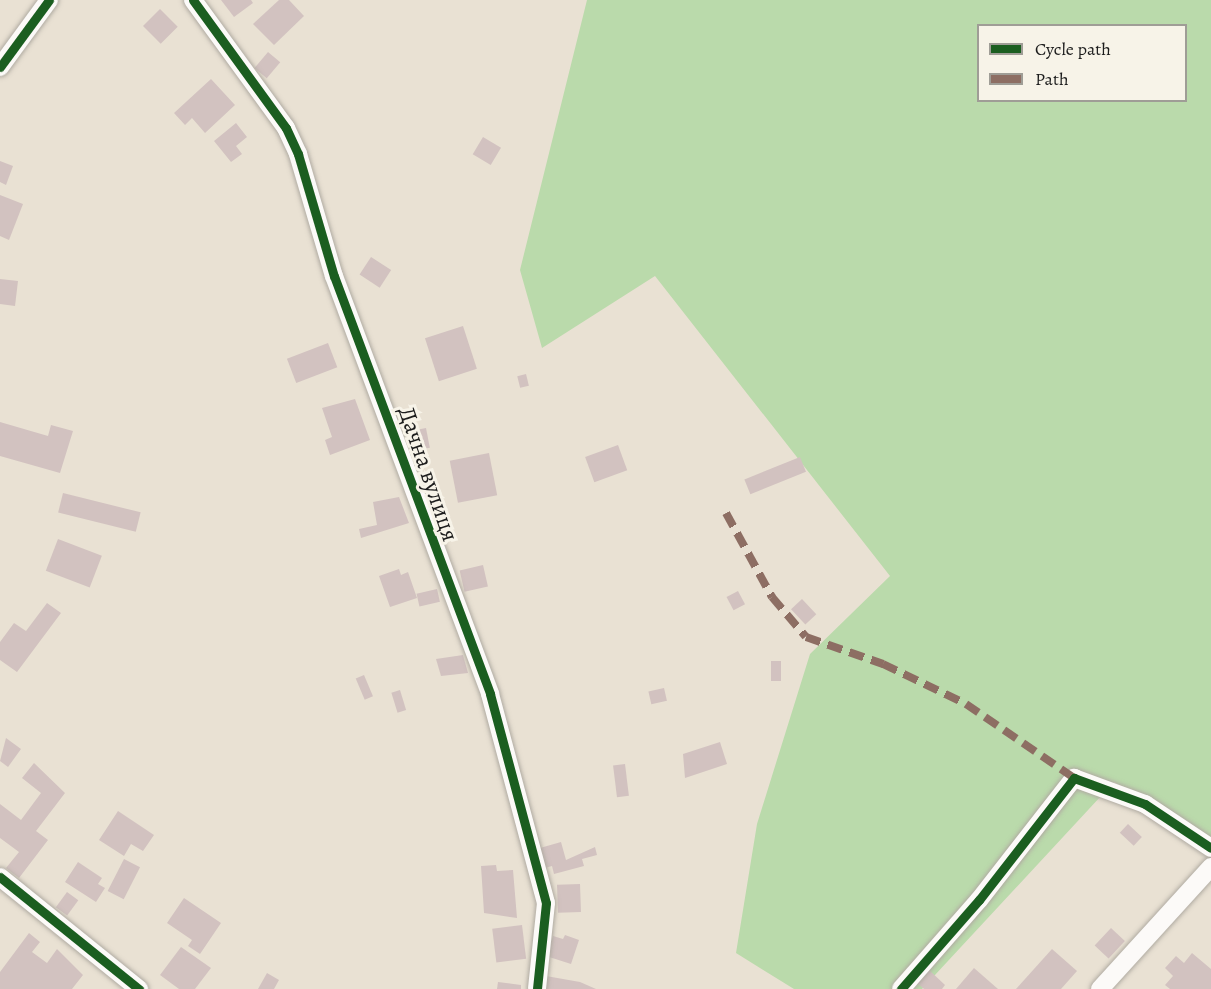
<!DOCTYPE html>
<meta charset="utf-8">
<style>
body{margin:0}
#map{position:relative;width:1211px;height:989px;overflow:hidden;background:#e9e1d3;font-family:Alegreya,serif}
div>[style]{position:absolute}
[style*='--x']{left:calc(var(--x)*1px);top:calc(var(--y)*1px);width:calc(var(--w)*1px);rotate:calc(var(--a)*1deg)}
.green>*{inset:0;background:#badaab}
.building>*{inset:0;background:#d2c2c0;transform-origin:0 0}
.roads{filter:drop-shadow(0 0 2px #b0aba2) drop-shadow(0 0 2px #b0aba2)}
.minor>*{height:18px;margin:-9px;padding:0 9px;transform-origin:9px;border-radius:9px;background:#fcfaf8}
.quiet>*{height:8px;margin-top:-4px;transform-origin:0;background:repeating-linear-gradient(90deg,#8d6e63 0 15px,transparent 0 23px)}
.cycleway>*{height:9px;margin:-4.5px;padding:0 4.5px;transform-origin:4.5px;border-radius:4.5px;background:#1b5e20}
span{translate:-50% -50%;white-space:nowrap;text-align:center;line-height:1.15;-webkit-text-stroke:6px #f7f3e8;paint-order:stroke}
.street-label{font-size:24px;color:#1c1c1c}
.legend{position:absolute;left:977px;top:24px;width:210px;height:78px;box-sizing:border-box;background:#f7f3e8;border:2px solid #9f9d96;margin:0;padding:8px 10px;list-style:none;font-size:18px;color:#1c1c1c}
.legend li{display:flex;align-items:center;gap:12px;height:30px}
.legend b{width:30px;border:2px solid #9f9d96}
</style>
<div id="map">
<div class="green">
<i style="clip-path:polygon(evenodd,587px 0,1211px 0,1211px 840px,1114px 782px,922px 989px,794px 989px,736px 953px,757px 824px,810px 654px,890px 576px,655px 276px,542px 348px,520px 270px,587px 0,978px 26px,1186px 26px,1186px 100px,978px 100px,978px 26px)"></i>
</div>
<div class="building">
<i style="clip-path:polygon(221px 0,251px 0,253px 3px,234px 17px)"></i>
<i style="clip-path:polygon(279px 0,289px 0,304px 16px,274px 45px,253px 24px)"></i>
<i style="left:160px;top:9px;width:25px;height:24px;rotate:45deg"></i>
<i style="left:268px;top:52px;width:16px;height:21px;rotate:40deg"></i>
<i style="clip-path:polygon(211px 79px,235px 105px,205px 133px,192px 118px,185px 125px,174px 113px)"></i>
<i style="clip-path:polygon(236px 123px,247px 137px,236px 146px,242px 154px,231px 162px,214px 141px)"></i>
<i style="left:483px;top:137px;width:21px;height:20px;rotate:31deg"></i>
<i style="clip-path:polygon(0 161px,13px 166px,6px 185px,0 182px)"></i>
<i style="clip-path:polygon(0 195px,23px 204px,9px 240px,0 236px)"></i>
<i style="left:371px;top:257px;width:24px;height:21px;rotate:33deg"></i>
<i style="clip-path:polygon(0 279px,18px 281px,15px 306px,0 304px)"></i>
<i style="left:463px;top:326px;width:45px;height:40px;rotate:72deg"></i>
<i style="left:328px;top:343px;width:26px;height:44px;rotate:69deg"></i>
<i style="left:526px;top:374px;width:12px;height:9px;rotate:76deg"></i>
<i style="clip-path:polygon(355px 399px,370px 440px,330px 455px,325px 440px,332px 437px,322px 408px)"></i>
<i style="clip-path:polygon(0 422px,48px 436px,51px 425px,73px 431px,60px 473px,0 456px)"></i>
<i style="left:426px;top:428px;width:20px;height:17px;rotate:79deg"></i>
<i style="left:618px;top:445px;width:27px;height:35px;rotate:70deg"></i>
<i style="left:489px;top:453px;width:43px;height:40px;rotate:79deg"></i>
<i style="left:800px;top:457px;width:16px;height:60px;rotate:68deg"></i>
<i style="left:63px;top:493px;width:80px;height:20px;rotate:14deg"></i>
<i style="clip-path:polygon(399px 497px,409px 523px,361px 538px,359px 529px,377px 525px,373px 502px)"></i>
<i style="left:58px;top:539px;width:47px;height:34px;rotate:21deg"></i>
<i style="left:483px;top:565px;width:22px;height:24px;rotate:77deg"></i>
<i style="clip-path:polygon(399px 569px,401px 575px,408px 572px,417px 598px,390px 607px,379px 576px)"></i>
<i style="left:437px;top:589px;width:13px;height:21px;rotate:77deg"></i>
<i style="left:738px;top:591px;width:15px;height:13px;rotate:62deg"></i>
<i style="left:802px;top:599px;width:21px;height:15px;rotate:47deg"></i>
<i style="clip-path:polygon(47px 603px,61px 613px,17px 672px,0 660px,0 642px,14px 623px,26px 631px)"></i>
<i style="clip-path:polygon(463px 655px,468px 673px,441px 676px,436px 659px)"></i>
<i style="left:771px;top:661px;width:10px;height:20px"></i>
<i style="left:364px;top:675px;width:23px;height:9px;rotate:67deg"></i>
<i style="left:664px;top:688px;width:13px;height:16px;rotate:77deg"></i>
<i style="left:400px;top:690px;width:21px;height:9px;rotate:73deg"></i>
<i style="clip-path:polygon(6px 738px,21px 749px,8px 767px,0 761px)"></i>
<i style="clip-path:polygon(720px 742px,727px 764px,685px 778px,683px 754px)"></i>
<i style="clip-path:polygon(34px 763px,65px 793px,36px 831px,48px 840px,19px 878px,6px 868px,19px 852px,0 838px,0 804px,21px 820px,41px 793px,22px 778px)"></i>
<i style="left:625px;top:764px;width:32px;height:12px;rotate:83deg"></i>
<i style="clip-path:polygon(118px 811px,154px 835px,143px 851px,131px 844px,124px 856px,99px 840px)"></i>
<i style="left:1128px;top:824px;width:19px;height:12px;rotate:43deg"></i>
<i style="clip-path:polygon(561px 842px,566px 860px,595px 847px,597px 855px,582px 859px,584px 866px,554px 874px,552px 866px,545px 868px,540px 848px)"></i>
<i style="left:124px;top:859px;width:18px;height:36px;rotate:27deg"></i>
<i style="clip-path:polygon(78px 862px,102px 878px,98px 884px,105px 888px,96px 902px,65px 882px)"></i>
<i style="clip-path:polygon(496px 865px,497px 871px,513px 870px,517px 918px,484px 913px,481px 866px)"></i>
<i style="left:580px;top:884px;width:28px;height:23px;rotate:88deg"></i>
<i style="left:67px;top:892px;width:14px;height:19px;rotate:36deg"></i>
<i style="clip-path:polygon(184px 898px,221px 923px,200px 954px,188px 946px,192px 940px,167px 923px)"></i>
<i style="left:522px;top:925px;width:34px;height:30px;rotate:83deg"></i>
<i style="left:1111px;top:928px;width:19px;height:24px;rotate:43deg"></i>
<i style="clip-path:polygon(29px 933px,40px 942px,32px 952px,47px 963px,57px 949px,83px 975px,72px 989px,0 989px,0 972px)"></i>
<i style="clip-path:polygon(565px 935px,579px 940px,571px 964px,546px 956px,553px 936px,563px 939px)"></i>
<i style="clip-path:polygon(181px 947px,211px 968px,195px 989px,179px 989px,160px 975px)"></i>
<i style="clip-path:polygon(1052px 949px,1077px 971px,1061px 989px,1016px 989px)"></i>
<i style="clip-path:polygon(1192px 953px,1211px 969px,1211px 989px,1170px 989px,1165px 985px,1173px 976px,1165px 968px,1176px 956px,1184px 963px)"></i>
<i style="clip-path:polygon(974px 968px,998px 989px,956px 989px)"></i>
<i style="clip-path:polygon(928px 969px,945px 985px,942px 989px,924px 989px,916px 982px)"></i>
<i style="clip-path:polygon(267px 973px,279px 980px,274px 989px,258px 989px)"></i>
<i style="clip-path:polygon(546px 976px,580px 982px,596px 989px,544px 989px)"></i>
<i style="clip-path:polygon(498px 982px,521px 985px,521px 989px,497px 989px)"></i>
</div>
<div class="roads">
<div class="minor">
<i style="--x:193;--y:0;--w:158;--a:54"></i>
<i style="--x:286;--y:128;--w:29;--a:65"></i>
<i style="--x:298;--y:154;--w:127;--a:73.6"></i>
<i style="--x:334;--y:276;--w:446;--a:69.5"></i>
<i style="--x:490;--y:694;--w:216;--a:75"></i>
<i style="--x:546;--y:903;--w:86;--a:96"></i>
<i style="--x:0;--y:67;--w:83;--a:-53.8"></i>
<i style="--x:0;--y:877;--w:179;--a:38.9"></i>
<i style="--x:901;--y:989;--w:118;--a:-48.8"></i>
<i style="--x:979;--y:900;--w:155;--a:-52.1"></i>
<i style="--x:1074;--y:778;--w:76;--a:20.1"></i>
<i style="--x:1145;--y:804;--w:79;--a:33.7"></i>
<i style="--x:1100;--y:989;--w:165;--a:-47.7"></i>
</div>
</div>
<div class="quiet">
<i style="--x:726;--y:513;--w:96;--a:61.3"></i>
<i style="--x:772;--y:597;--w:52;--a:49.6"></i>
<i style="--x:806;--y:637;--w:82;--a:19.3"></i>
<i style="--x:883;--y:664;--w:92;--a:25.7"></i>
<i style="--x:966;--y:704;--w:131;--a:34.4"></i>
</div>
<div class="cycleway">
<i style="--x:193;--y:0;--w:158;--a:54"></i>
<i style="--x:286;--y:128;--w:29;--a:65"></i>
<i style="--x:298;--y:154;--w:127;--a:73.6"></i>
<i style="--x:334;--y:276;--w:446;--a:69.5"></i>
<i style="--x:490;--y:694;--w:216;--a:75"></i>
<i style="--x:546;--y:903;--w:86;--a:96"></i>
<i style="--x:0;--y:67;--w:83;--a:-53.8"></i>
<i style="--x:0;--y:877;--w:179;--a:38.9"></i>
<i style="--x:901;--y:989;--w:118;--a:-48.8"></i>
<i style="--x:979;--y:900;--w:155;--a:-52.1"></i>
<i style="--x:1074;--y:778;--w:76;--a:20.1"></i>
<i style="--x:1145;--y:804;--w:79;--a:33.7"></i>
</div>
<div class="street-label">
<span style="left:428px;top:474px;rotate:71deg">Дачна вулиця</span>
</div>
<ul class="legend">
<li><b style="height:8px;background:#1b5e20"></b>Cycle path</li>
<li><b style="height:8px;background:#8d6e63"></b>Path</li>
</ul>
</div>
